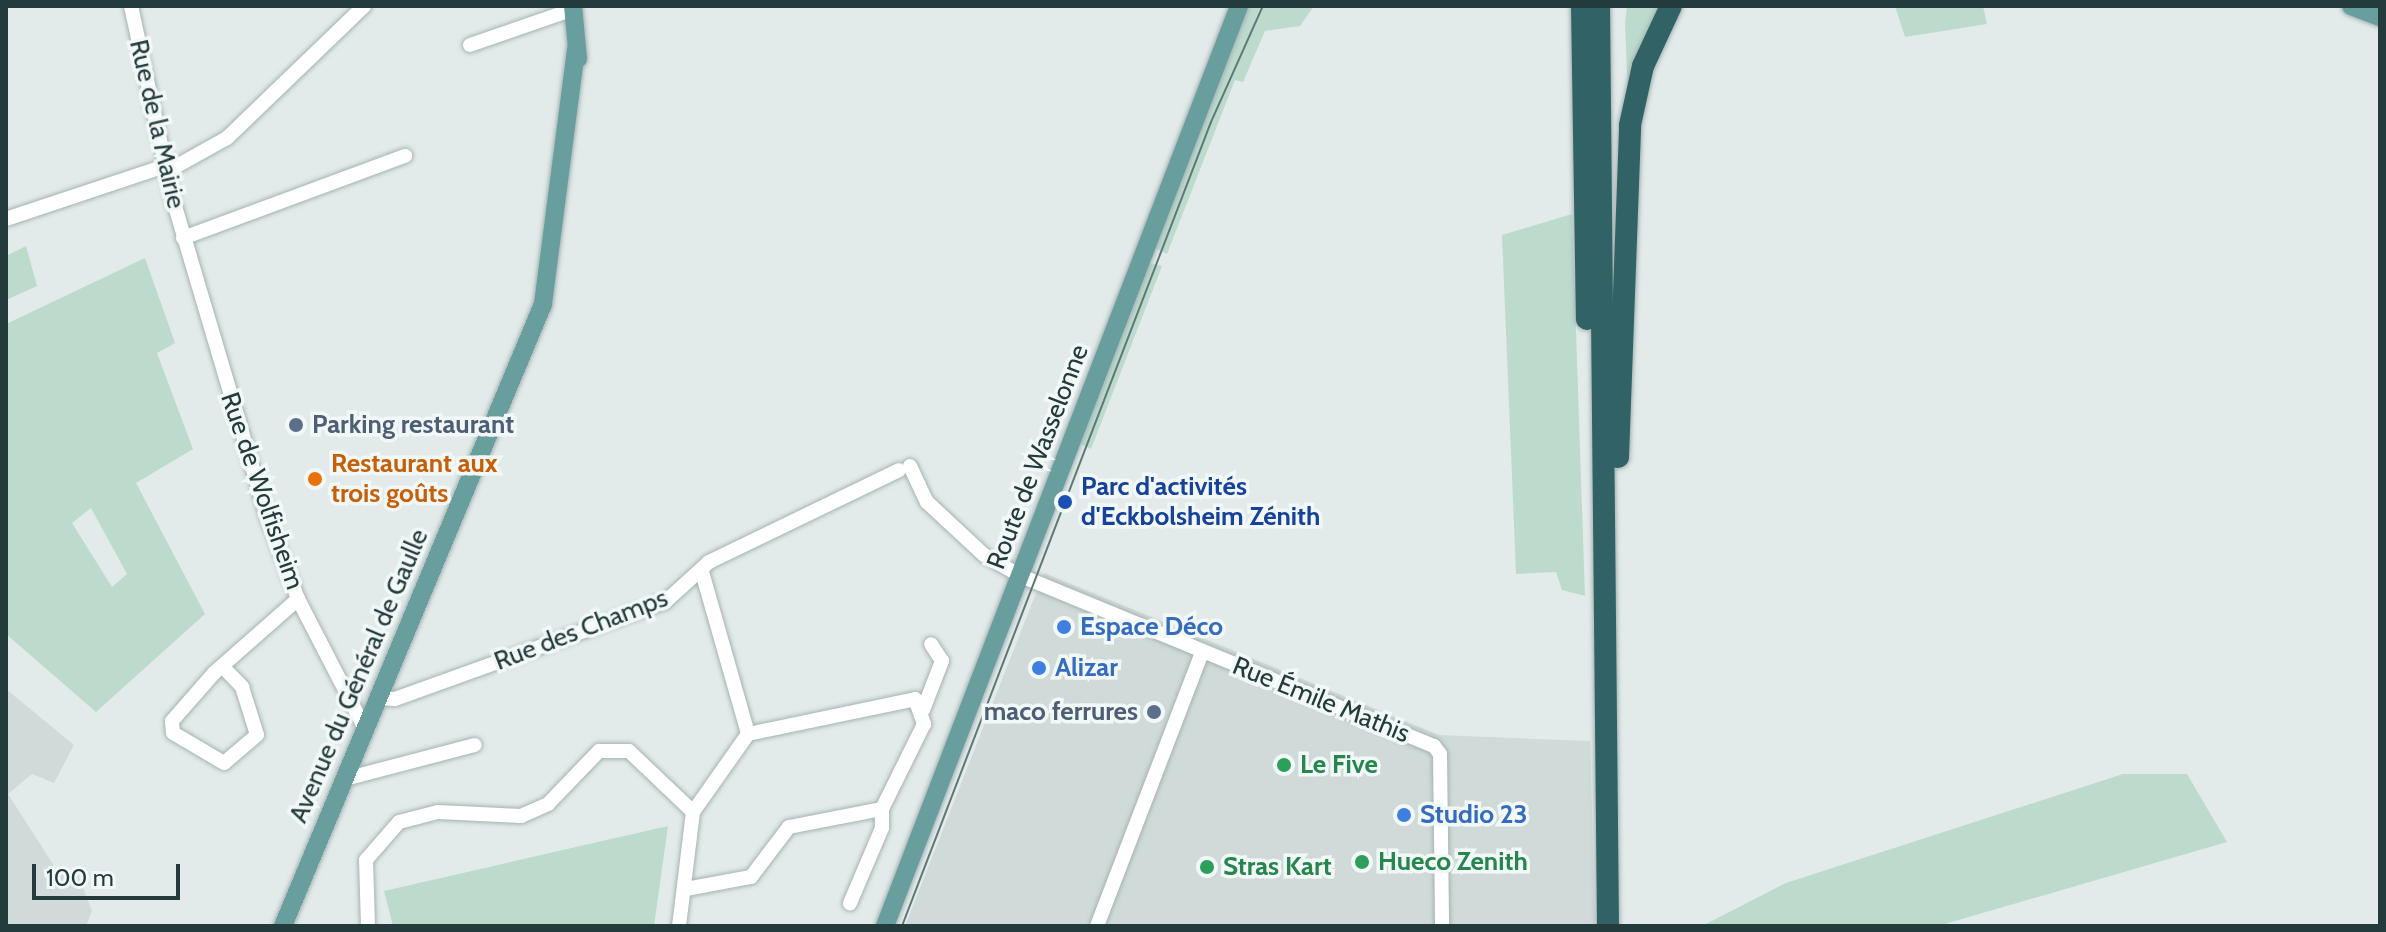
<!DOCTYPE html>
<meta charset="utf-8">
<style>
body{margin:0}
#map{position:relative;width:2386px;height:932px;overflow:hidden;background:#e2ebea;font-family:Cabin,sans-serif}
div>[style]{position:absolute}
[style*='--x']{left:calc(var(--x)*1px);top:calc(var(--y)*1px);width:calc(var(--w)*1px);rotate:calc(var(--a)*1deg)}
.built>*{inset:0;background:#d0dbd9}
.green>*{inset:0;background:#bcdbcd}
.roads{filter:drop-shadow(0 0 2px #a5b3b2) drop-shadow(0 0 2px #a5b3b2)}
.minor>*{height:14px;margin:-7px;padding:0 7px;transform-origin:7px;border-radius:7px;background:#fff}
.major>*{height:18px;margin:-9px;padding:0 9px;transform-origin:9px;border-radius:9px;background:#699e9e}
.highway>*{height:22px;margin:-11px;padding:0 11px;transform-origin:11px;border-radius:11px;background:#316366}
.tram>*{height:2px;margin:-1px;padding:0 1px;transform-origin:1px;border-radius:1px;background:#5e7777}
.dots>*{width:22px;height:22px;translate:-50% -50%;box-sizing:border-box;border:4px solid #f2f8f7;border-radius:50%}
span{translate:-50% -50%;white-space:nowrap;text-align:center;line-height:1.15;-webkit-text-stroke:7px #f2f8f7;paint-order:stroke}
.street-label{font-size:26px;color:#233b3b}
.service-label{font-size:26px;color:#4e5e75;font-weight:700}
.left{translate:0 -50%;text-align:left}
.right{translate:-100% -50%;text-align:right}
.food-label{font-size:26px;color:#c56008;font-weight:700}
.transit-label{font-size:26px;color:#164399;font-weight:700}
.shop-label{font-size:26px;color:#366cbe;font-weight:700}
.leisure-label{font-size:26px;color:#27864d;font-weight:700}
.frame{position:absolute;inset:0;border:8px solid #233b3b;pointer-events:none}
.scale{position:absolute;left:32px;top:864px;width:148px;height:36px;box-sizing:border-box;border:4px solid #233b3b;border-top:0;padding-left:10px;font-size:24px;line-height:28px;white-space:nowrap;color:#233b3b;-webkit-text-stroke:6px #f2f8f7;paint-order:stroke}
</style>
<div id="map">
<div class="built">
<i style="clip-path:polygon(1044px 573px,1439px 735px,1590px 741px,1595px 926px,905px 926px)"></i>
<i style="clip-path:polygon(6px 689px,74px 745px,54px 783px,32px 774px,8px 794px,60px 875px,78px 875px,92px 911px,86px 926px,6px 926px)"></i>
</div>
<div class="green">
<i style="clip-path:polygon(1245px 6px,1314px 6px,1300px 26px,1265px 31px,1243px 82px,1235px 80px,1167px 254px,1155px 248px)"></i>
<i style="clip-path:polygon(1627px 6px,1667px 6px,1628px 97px,1625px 23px)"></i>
<i style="clip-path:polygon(1895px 6px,1983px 6px,1987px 24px,1905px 37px)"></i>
<i style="clip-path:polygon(1572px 214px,1585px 596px,1562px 590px,1556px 572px,1516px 574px,1502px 235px)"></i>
<i style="clip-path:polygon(26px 246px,37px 286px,6px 300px,6px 256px)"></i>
<i style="clip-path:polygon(evenodd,145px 258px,175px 343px,157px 353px,193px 449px,136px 483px,205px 614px,96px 712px,6px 634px,6px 324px,145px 258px,91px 508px,127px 574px,112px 587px,72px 523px,91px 508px)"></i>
<i style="clip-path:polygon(1149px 263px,1162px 266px,1091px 449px,1076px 442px)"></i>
<i style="clip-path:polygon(2123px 774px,2187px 774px,2227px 842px,1938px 926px,1702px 926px,1786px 883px)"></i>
<i style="clip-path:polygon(668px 826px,654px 926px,393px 926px,384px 891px)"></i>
</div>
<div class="roads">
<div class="minor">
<i style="--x:131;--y:6;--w:194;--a:77.8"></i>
<i style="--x:172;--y:196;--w:334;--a:73.5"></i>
<i style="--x:267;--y:516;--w:89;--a:69.5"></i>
<i style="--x:298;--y:599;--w:146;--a:62.7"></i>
<i style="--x:470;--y:45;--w:110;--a:-19.1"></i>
<i style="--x:166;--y:172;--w:70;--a:-29.1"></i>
<i style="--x:227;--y:138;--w:190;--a:-43.9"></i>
<i style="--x:6;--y:219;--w:168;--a:-18.4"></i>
<i style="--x:183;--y:238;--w:237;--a:-20.3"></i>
<i style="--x:910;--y:466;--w:40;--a:65"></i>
<i style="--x:927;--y:502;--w:78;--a:42.9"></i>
<i style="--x:984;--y:555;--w:43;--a:29.6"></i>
<i style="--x:1021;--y:576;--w:447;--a:22.4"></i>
<i style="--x:1434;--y:746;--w:10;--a:53"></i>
<i style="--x:1440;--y:754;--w:172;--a:89.3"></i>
<i style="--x:702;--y:572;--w:168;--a:74.1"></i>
<i style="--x:223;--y:667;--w:28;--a:46"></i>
<i style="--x:242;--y:687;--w:50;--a:72.6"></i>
<i style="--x:257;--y:735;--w:43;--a:139.7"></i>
<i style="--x:224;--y:763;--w:59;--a:-149.5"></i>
<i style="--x:173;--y:733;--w:12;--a:-95"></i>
<i style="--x:172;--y:721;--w:64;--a:-48.8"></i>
<i style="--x:214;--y:673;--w:112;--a:-41.4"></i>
<i style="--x:378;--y:698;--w:17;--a:3"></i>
<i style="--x:395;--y:699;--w:287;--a:-19.8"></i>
<i style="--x:665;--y:602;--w:59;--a:-42.3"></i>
<i style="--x:709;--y:562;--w:211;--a:-25.8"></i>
<i style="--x:923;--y:710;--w:53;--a:-68.8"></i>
<i style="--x:942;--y:661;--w:20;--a:-123"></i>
<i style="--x:345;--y:779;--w:134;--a:-14.7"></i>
<i style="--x:686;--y:889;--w:66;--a:-10.5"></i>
<i style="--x:751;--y:877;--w:63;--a:-52.8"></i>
<i style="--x:789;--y:827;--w:95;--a:-11"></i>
<i style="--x:882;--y:809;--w:19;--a:90"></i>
<i style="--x:882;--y:828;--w:82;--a:113.1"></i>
<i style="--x:368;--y:926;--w:66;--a:-91.7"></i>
<i style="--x:366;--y:860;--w:50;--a:-49"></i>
<i style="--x:399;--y:822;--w:40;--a:-14.4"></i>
<i style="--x:438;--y:812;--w:83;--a:2.8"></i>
<i style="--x:521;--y:816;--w:30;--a:-24"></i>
<i style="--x:548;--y:804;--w:74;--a:-46.1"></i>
<i style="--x:599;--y:751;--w:30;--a:0"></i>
<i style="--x:629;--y:751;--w:88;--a:43.6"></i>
<i style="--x:679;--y:926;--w:115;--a:-83"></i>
<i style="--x:693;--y:812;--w:95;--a:-54.8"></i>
<i style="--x:748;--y:734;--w:171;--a:-11.8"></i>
<i style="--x:915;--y:699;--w:27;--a:70"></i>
<i style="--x:924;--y:724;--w:95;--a:116.3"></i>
<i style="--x:1097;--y:926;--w:293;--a:-69"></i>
</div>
<div class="major">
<i style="--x:573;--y:6;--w:53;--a:84.6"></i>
<i style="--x:2351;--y:6;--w:31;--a:21"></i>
<i style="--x:283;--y:926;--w:674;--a:-67.31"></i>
<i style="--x:543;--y:304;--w:257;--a:-82.6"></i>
<i style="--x:885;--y:926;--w:986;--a:-68.95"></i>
</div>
<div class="highway">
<i style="--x:1582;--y:6;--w:313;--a:89.1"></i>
<i style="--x:1599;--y:6;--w:920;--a:89.44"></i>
<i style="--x:1618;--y:457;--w:332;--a:-87.9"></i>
<i style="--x:1630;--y:125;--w:60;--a:-77.6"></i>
<i style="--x:1643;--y:66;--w:66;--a:-65"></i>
</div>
</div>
<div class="tram">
<i style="--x:902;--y:926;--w:861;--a:-68.98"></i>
<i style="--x:1211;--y:122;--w:127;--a:-65.9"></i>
</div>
<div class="dots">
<i style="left:296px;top:425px;background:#5c6f8a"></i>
<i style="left:315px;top:479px;background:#e8710a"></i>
<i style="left:1065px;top:502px;background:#1a4fb4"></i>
<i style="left:1064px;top:627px;background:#3f7fe0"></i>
<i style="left:1039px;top:668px;background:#3f7fe0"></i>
<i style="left:1154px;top:712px;background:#5c6f8a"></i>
<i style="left:1284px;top:765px;background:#2e9e5b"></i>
<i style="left:1404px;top:815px;background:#3f7fe0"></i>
<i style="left:1362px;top:862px;background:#2e9e5b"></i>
<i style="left:1207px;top:867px;background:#2e9e5b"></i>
</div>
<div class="street-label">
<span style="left:157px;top:124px;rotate:77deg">Rue de la Mairie</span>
<span style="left:1038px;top:457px;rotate:-69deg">Route de Wasselonne</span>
<span style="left:262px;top:491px;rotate:71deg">Rue de Wolfisheim</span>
<span style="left:581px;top:630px;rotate:-21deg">Rue des Champs</span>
<span style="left:359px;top:676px;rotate:-67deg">Avenue du Général de Gaulle</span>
<span style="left:1321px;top:700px;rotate:22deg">Rue Émile Mathis</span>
</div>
<div class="service-label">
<span class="left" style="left:312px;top:425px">Parking restaurant</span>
<span class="right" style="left:1138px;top:712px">maco ferrures</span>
</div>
<div class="food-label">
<span class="left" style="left:331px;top:479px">Restaurant aux<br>trois goûts</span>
</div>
<div class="transit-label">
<span class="left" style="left:1081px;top:502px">Parc d'activités<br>d'Eckbolsheim Zénith</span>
</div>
<div class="shop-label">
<span class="left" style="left:1080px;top:627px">Espace Déco</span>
<span class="left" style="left:1055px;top:668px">Alizar</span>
<span class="left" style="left:1420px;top:815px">Studio 23</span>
</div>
<div class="leisure-label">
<span class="left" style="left:1300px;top:765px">Le Five</span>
<span class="left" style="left:1378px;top:862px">Hueco Zenith</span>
<span class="left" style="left:1223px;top:867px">Stras Kart</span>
</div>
<div class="frame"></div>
<div class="scale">100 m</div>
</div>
